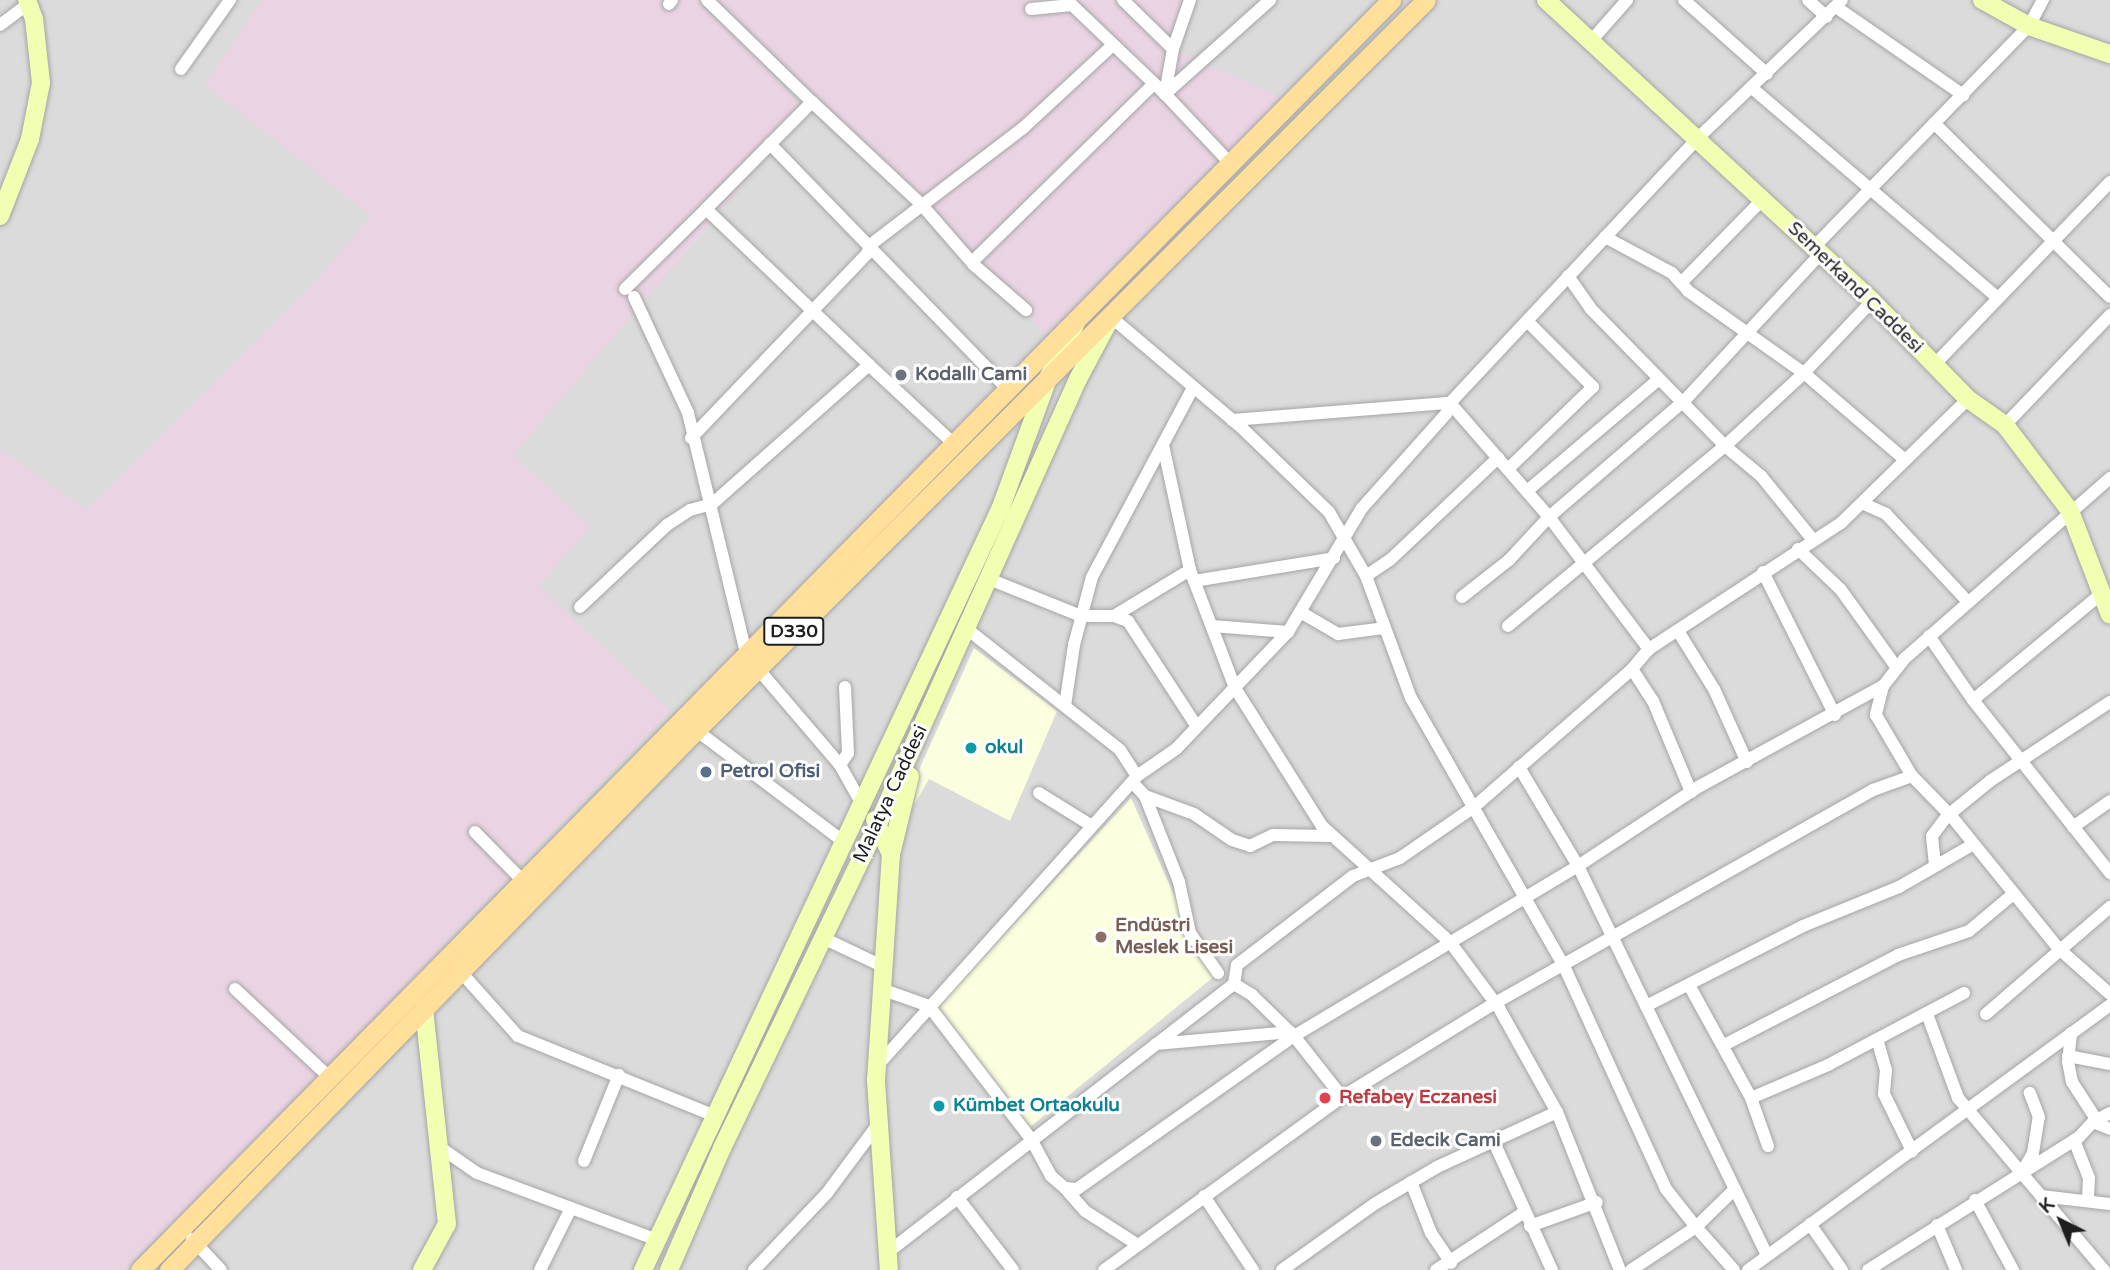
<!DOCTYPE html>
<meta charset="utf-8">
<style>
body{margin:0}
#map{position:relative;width:2110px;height:1270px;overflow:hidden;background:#f0ede3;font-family:"Varela Round",sans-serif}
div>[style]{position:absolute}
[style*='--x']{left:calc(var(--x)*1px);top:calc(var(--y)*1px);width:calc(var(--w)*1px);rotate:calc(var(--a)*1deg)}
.residential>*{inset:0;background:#dcdbdb;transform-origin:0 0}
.industrial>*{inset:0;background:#ead4e3}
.education>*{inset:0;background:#fbffdd}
.roads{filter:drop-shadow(0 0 2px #a5a5a5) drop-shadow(0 0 2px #a5a5a5)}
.street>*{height:12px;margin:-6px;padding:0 6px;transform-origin:6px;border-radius:6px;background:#fff}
.secondary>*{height:18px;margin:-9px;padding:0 9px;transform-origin:9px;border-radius:9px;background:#f2ffb2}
.primary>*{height:19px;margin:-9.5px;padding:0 9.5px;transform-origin:9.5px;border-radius:9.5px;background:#ffdf99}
.dots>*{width:19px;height:19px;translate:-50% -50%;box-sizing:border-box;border:4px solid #fff;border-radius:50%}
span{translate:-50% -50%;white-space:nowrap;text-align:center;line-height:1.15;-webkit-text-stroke:6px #fff;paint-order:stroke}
.shield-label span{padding:2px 5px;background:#fff;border:2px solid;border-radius:5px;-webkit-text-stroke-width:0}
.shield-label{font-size:18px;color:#1e1e1e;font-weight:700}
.street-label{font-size:19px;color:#1e1e1e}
.worship-label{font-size:19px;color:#5b616d;font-weight:700}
.left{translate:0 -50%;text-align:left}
.culture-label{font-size:19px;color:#0d838f;font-weight:700}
.service-label{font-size:19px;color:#4e5e75;font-weight:700}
.education-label{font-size:19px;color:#785e54;font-weight:700}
.health-label{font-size:19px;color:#be3a42;font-weight:700}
.north{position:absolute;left:2026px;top:1186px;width:70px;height:70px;-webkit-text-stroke:5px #fff;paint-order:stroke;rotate:317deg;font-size:19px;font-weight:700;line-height:28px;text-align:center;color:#1e1e1e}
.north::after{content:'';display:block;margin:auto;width:24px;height:32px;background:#1e1e1e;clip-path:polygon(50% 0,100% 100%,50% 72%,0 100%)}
</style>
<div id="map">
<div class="residential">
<i style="left:0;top:0;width:2110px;height:1270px"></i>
</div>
<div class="industrial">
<i style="clip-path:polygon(262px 0,1187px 0,1173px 49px,1284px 99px,1045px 335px,1026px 310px,812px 102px,767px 72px,806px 111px,513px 455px,590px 527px,539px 586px,670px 711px,193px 1204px,123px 1270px,0 1270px,0 449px,86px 510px,312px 285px,371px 216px,205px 85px)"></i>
</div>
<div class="education">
<i style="clip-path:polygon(974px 648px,1057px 711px,1010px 821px,929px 779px,914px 805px,918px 772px)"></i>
<i style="clip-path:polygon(1131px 798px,1178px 904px,1222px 970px,1030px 1127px,938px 1006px)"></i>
</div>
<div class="roads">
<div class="street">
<i style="--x:707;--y:0;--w:146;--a:44.2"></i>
<i style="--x:1123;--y:0;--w:70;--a:44.4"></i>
<i style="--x:1190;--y:0;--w:52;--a:109.1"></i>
<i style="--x:1173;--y:49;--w:46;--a:100.1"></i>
<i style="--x:1165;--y:94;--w:96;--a:46.7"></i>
<i style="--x:1684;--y:0;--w:111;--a:41.7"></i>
<i style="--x:1808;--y:0;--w:25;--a:42"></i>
<i style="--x:669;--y:4;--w:5;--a:-53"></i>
<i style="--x:1836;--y:7;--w:155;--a:34.7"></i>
<i style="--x:1031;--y:9;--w:41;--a:-5.6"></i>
<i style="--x:1072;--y:5;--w:129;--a:43.7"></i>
<i style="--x:1165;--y:94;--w:141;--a:-41.8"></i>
<i style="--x:0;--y:25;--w:35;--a:-37"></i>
<i style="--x:1591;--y:41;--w:55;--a:-48.7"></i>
<i style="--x:181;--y:69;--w:85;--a:-54.6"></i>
<i style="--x:1752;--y:88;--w:323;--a:40.5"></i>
<i style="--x:1934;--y:123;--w:247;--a:44.7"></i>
<i style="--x:770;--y:144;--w:342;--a:45.9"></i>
<i style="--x:706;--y:209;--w:151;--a:-45.3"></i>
<i style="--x:812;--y:102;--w:149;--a:43.1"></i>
<i style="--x:921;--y:204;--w:81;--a:49"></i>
<i style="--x:974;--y:265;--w:69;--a:40.9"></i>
<i style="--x:1605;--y:237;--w:76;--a:28.2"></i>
<i style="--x:1672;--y:273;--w:24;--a:48"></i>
<i style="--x:1688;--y:291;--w:142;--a:35.3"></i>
<i style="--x:1804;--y:373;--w:133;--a:40.7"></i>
<i style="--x:1814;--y:247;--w:308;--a:-45.8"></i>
<i style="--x:2029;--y:26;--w:30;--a:-62"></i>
<i style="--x:972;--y:262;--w:255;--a:-44.4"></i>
<i style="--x:1568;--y:276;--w:39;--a:55"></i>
<i style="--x:1590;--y:308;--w:193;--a:45.6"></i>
<i style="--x:1725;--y:446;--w:47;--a:39.8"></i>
<i style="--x:1761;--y:476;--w:82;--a:50.9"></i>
<i style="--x:1681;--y:283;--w:117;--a:-45.7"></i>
<i style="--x:625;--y:289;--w:114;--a:-44.6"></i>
<i style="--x:706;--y:209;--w:226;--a:43.7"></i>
<i style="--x:634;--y:297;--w:128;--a:65"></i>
<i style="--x:688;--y:413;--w:250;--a:76.4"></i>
<i style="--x:747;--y:656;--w:143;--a:49.5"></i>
<i style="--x:840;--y:765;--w:45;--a:60.6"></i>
<i style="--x:1111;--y:317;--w:173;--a:40.3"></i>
<i style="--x:1243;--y:429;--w:120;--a:44"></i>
<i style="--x:1329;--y:512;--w:74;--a:60"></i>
<i style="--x:1366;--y:576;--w:130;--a:69.8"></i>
<i style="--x:1411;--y:698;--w:306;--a:60.3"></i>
<i style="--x:1563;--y:964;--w:247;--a:65.4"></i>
<i style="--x:1666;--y:1189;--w:48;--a:51.7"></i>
<i style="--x:1696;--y:1227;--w:54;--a:-44.3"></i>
<i style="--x:1934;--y:365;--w:254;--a:-46.1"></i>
<i style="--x:1232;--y:420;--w:219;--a:-4.5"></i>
<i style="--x:1450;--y:403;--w:151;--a:49"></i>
<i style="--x:1549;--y:517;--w:166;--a:52.9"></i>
<i style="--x:2005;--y:425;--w:152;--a:-46.3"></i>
<i style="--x:691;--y:438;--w:255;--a:-46.3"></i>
<i style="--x:867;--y:254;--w:9;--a:-72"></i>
<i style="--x:870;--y:245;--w:193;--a:-37.4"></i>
<i style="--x:1023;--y:128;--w:122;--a:-42.7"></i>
<i style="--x:1163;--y:445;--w:128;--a:77.8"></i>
<i style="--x:1190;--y:570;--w:126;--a:69.1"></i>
<i style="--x:1235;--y:688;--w:163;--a:57.8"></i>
<i style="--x:1322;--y:826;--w:173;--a:42.2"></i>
<i style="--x:1450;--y:942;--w:82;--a:53.4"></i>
<i style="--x:1499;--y:1008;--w:119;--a:60.9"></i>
<i style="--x:1557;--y:1112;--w:170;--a:68.3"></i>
<i style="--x:1508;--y:469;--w:118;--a:-44"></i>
<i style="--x:1593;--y:387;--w:93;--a:-135"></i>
<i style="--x:2110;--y:478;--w:273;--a:138.7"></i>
<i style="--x:1905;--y:658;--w:36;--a:128"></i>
<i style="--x:1883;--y:686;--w:30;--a:104"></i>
<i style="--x:1876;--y:715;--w:71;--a:59.5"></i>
<i style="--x:1912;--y:776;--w:57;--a:45.7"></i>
<i style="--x:1952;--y:817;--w:169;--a:51"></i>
<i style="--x:2058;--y:948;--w:69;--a:41.5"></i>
<i style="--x:1527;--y:491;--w:173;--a:-40.3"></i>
<i style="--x:1864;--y:504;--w:24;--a:24"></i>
<i style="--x:1886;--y:514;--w:119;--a:47"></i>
<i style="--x:1798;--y:549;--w:59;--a:43.6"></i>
<i style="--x:1841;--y:590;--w:96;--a:54.3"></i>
<i style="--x:1763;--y:572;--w:160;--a:63.3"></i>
<i style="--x:1366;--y:576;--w:29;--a:-34"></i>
<i style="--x:1390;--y:560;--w:149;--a:-43.4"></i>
<i style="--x:989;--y:579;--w:99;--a:21.9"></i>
<i style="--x:1081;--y:616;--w:33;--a:0"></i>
<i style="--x:1114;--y:616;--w:15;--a:20"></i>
<i style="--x:1128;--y:621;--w:126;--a:56.9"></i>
<i style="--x:1194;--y:581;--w:142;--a:-9.3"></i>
<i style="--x:1462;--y:597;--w:60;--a:-38.2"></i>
<i style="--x:1509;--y:560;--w:59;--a:-47.1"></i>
<i style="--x:1549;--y:517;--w:181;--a:-40.7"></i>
<i style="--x:1686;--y:399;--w:199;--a:-47.2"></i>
<i style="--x:580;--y:607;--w:120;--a:-43.3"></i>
<i style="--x:667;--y:525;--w:27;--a:-33"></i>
<i style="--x:690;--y:510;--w:23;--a:-15"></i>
<i style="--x:712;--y:504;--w:210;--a:-41.5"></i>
<i style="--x:869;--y:365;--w:117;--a:42.9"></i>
<i style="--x:1302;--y:613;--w:42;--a:30.3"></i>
<i style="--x:1338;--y:634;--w:46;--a:-7.4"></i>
<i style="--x:1114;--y:616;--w:89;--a:-31.2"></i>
<i style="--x:1212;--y:626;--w:76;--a:4.5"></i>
<i style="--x:1508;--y:626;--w:282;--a:-39.7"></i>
<i style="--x:1725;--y:446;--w:108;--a:-42.7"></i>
<i style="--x:1804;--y:373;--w:99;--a:-46.6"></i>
<i style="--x:967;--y:629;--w:195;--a:38.3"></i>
<i style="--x:1120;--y:750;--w:31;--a:57"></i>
<i style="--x:1678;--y:631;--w:68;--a:58.2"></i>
<i style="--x:1714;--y:689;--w:80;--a:65.7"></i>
<i style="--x:1929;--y:636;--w:78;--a:55.5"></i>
<i style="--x:1973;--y:700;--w:221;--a:51.6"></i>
<i style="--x:1632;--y:669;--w:38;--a:57"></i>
<i style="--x:1653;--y:701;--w:99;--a:67.3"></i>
<i style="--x:1973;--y:700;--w:166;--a:-39.6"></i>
<i style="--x:1065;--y:706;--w:62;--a:-81.6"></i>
<i style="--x:1074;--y:645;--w:70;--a:-75.2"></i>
<i style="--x:1092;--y:577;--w:214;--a:-61.9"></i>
<i style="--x:696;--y:730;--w:186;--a:37.1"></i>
<i style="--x:840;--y:765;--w:14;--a:-56"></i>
<i style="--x:848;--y:753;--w:66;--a:-92.6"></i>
<i style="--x:1519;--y:767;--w:115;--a:59.2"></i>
<i style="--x:1578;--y:866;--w:432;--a:64.1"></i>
<i style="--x:1132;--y:782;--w:19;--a:47"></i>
<i style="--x:1145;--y:796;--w:52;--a:20.2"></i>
<i style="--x:1194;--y:814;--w:46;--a:34.4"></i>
<i style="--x:1232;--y:840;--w:19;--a:18"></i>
<i style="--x:1250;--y:846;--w:25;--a:-26"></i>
<i style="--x:1273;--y:835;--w:59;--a:1"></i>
<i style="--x:1039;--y:793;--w:62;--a:31.9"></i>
<i style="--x:1145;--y:796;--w:92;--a:68.4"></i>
<i style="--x:1179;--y:882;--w:52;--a:77.8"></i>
<i style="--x:1190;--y:933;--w:49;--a:55"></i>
<i style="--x:2073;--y:827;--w:45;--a:-35.1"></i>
<i style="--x:475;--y:832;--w:67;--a:45.6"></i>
<i style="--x:1935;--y:865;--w:29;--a:-96"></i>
<i style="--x:1932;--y:836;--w:25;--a:-53"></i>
<i style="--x:1947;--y:816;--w:55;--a:-39.1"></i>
<i style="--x:1990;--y:781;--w:144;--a:-33.4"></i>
<i style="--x:821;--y:937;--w:68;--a:25.4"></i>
<i style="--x:460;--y:971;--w:87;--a:48.3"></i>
<i style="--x:518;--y:1036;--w:213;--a:22.1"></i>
<i style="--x:1234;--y:984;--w:21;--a:31"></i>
<i style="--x:1252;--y:995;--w:59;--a:44.3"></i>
<i style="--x:1294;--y:1036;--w:78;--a:51.8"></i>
<i style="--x:1689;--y:985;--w:129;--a:61.2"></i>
<i style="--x:1751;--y:1098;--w:51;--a:70.5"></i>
<i style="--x:235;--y:989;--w:130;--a:43.1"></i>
<i style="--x:881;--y:989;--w:51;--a:19.5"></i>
<i style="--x:929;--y:1006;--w:168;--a:52.5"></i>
<i style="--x:1031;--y:1139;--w:42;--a:61.6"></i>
<i style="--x:1051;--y:1176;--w:18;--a:41"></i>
<i style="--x:1065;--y:1188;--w:12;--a:5"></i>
<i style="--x:1077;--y:1189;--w:266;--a:-35.2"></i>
<i style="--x:1294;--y:1036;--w:331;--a:-30.9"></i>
<i style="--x:1578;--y:866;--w:146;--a:-33.3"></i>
<i style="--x:1700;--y:786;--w:209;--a:-28.7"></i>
<i style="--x:1646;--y:1006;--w:176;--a:-27"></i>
<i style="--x:1803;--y:926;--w:104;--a:-22.1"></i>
<i style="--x:1899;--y:887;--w:84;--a:-29.9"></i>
<i style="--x:1927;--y:1014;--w:90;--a:69.7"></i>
<i style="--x:1958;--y:1098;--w:226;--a:49.7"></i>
<i style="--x:1986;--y:1014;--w:164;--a:-40.8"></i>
<i style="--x:1877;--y:1039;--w:32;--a:74"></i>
<i style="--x:1886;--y:1070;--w:24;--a:95"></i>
<i style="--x:1884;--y:1094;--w:64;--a:63.8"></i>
<i style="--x:1156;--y:1044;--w:135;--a:-5.1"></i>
<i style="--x:1724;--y:1045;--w:196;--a:-27.3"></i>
<i style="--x:1898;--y:955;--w:75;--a:-18.7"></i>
<i style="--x:1969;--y:931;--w:56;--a:-39.9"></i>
<i style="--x:2068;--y:1056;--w:43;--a:10.8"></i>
<i style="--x:877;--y:1066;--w:389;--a:-48.1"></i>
<i style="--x:1137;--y:776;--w:47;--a:-34.7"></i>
<i style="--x:1176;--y:749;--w:162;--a:-46.3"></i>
<i style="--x:1288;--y:632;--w:144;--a:-59.2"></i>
<i style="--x:1362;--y:508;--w:126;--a:-48.2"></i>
<i style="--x:1446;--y:414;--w:12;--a:-70"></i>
<i style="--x:1450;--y:403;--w:363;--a:-46.9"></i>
<i style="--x:1698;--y:138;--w:199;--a:-43.8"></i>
<i style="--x:1751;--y:1098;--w:84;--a:-23.2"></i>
<i style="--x:1828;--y:1065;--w:154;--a:-27.9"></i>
<i style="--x:2093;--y:1122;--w:19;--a:-28"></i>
<i style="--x:2093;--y:1122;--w:18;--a:22"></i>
<i style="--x:1493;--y:1140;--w:143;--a:65.6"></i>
<i style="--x:2074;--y:1140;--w:41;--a:68.5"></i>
<i style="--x:2089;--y:1178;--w:21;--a:93"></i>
<i style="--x:441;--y:1148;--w:44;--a:34.8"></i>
<i style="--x:477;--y:1173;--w:192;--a:20.4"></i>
<i style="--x:584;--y:1161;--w:93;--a:-67.9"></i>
<i style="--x:2025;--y:1167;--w:16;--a:-60"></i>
<i style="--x:2033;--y:1153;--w:36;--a:-81"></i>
<i style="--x:2039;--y:1117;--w:26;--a:-111"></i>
<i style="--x:1411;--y:1182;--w:55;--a:68.6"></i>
<i style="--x:1431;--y:1233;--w:36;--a:56"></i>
<i style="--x:1065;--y:1188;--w:30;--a:49"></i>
<i style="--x:1085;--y:1211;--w:63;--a:32.7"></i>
<i style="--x:1204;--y:1196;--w:89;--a:56.5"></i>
<i style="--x:2041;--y:1196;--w:69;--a:6.6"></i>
<i style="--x:957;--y:1197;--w:92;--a:52.5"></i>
<i style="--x:1975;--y:1200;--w:80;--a:61.5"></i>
<i style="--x:1810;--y:1224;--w:56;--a:55.2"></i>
<i style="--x:1937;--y:1225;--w:49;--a:67.1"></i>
<i style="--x:1530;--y:1226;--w:71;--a:-19.7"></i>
<i style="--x:192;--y:1239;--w:42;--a:46.9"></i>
<i style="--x:887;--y:1253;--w:439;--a:-37.8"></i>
<i style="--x:1234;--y:984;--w:19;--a:-81"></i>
<i style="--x:1237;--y:965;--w:146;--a:-37.5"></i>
<i style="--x:1353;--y:876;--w:50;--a:-21"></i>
<i style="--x:1400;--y:858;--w:90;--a:-34.6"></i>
<i style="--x:1474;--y:807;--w:210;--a:-41.1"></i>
<i style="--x:1632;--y:669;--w:26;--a:-50"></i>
<i style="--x:1649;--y:649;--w:230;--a:-33.3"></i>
<i style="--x:1841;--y:523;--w:177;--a:-44.3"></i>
<i style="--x:540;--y:1270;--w:69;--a:-63.4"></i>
<i style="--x:754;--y:1270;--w:106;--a:-46.5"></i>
<i style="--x:827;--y:1193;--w:87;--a:-53.4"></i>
<i style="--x:1104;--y:1270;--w:294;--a:-36"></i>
<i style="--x:1342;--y:1097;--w:180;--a:-31.6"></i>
<i style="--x:1495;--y:1003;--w:434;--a:-29.4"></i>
<i style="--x:1873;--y:790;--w:41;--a:-19.7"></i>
<i style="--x:1282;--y:1270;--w:115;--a:-35.5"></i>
<i style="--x:1376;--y:1203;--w:71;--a:-30.5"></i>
<i style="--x:1437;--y:1167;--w:132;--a:-24.6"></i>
<i style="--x:1436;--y:1270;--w:104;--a:-33.2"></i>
<i style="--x:1631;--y:1270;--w:78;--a:-33.5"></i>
<i style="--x:1696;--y:1227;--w:57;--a:48.5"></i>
<i style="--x:1748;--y:1270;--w:449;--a:-36.2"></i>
<i style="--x:1868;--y:1270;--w:249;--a:-32.2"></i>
<i style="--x:2079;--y:1137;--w:25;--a:-47"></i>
<i style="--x:2096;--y:1119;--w:44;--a:-123"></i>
<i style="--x:2072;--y:1082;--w:20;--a:-101"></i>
<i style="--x:2068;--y:1062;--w:29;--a:-84"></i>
</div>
<div class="secondary">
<i style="--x:1546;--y:0;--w:444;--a:42.7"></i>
<i style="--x:1872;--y:301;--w:137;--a:45.6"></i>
<i style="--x:1968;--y:399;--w:45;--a:35.1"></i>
<i style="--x:2005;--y:425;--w:108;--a:52.9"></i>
<i style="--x:2070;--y:511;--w:111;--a:69"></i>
<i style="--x:1982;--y:0;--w:54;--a:29"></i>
<i style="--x:2029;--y:26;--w:86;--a:19.1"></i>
<i style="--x:0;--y:216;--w:83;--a:-68.7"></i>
<i style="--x:30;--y:139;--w:57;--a:-78.9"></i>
<i style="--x:41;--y:83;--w:64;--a:-96.2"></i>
<i style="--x:34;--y:19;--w:20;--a:-110"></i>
<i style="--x:875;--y:820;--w:38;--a:65"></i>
<i style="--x:891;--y:854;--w:227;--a:93.8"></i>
<i style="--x:876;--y:1081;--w:189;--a:86.1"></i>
<i style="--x:891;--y:854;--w:80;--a:-76.3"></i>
<i style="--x:422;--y:1270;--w:52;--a:-61.5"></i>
<i style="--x:447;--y:1224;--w:217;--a:-96.1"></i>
<i style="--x:643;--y:1270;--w:843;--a:-64.86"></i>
<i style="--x:1001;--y:507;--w:140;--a:-69.9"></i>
<i style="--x:1049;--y:376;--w:57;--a:-63"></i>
<i style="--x:669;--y:1270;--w:133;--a:-66.5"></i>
<i style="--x:722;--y:1148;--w:360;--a:-64.3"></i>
<i style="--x:878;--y:824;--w:488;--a:-65.8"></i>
<i style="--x:1078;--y:379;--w:66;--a:-61.9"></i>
</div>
<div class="primary">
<i style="--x:140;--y:1270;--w:1783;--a:-45.43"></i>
<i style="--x:169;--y:1270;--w:755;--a:-45.7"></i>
<i style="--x:696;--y:730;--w:1032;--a:-45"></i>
</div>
</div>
<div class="dots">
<i style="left:901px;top:375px;background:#6b7280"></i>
<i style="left:971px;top:748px;background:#0f9aa8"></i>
<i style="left:706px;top:772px;background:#5c6f8a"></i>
<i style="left:1101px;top:937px;background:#8d6e63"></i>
<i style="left:1325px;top:1098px;background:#e0444e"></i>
<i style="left:939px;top:1106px;background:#0f9aa8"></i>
<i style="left:1376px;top:1141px;background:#6b7280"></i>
</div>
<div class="shield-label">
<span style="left:794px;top:631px">D330</span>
</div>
<div class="street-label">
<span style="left:1855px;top:288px;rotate:44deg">Semerkand Caddesi</span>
<span style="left:891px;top:794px;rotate:-65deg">Malatya Caddesi</span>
</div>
<div class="worship-label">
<span class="left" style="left:915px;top:375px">Kodallı Cami</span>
<span class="left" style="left:1390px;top:1141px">Edecik Cami</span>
</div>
<div class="culture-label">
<span class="left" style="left:985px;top:748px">okul</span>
<span class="left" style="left:953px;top:1106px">Kümbet Ortaokulu</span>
</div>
<div class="service-label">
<span class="left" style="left:720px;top:772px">Petrol Ofisi</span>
</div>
<div class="education-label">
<span class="left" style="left:1115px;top:937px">Endüstri<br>Meslek Lisesi</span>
</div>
<div class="health-label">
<span class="left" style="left:1339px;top:1098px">Refabey Eczanesi</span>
</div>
<div class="north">K</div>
</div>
